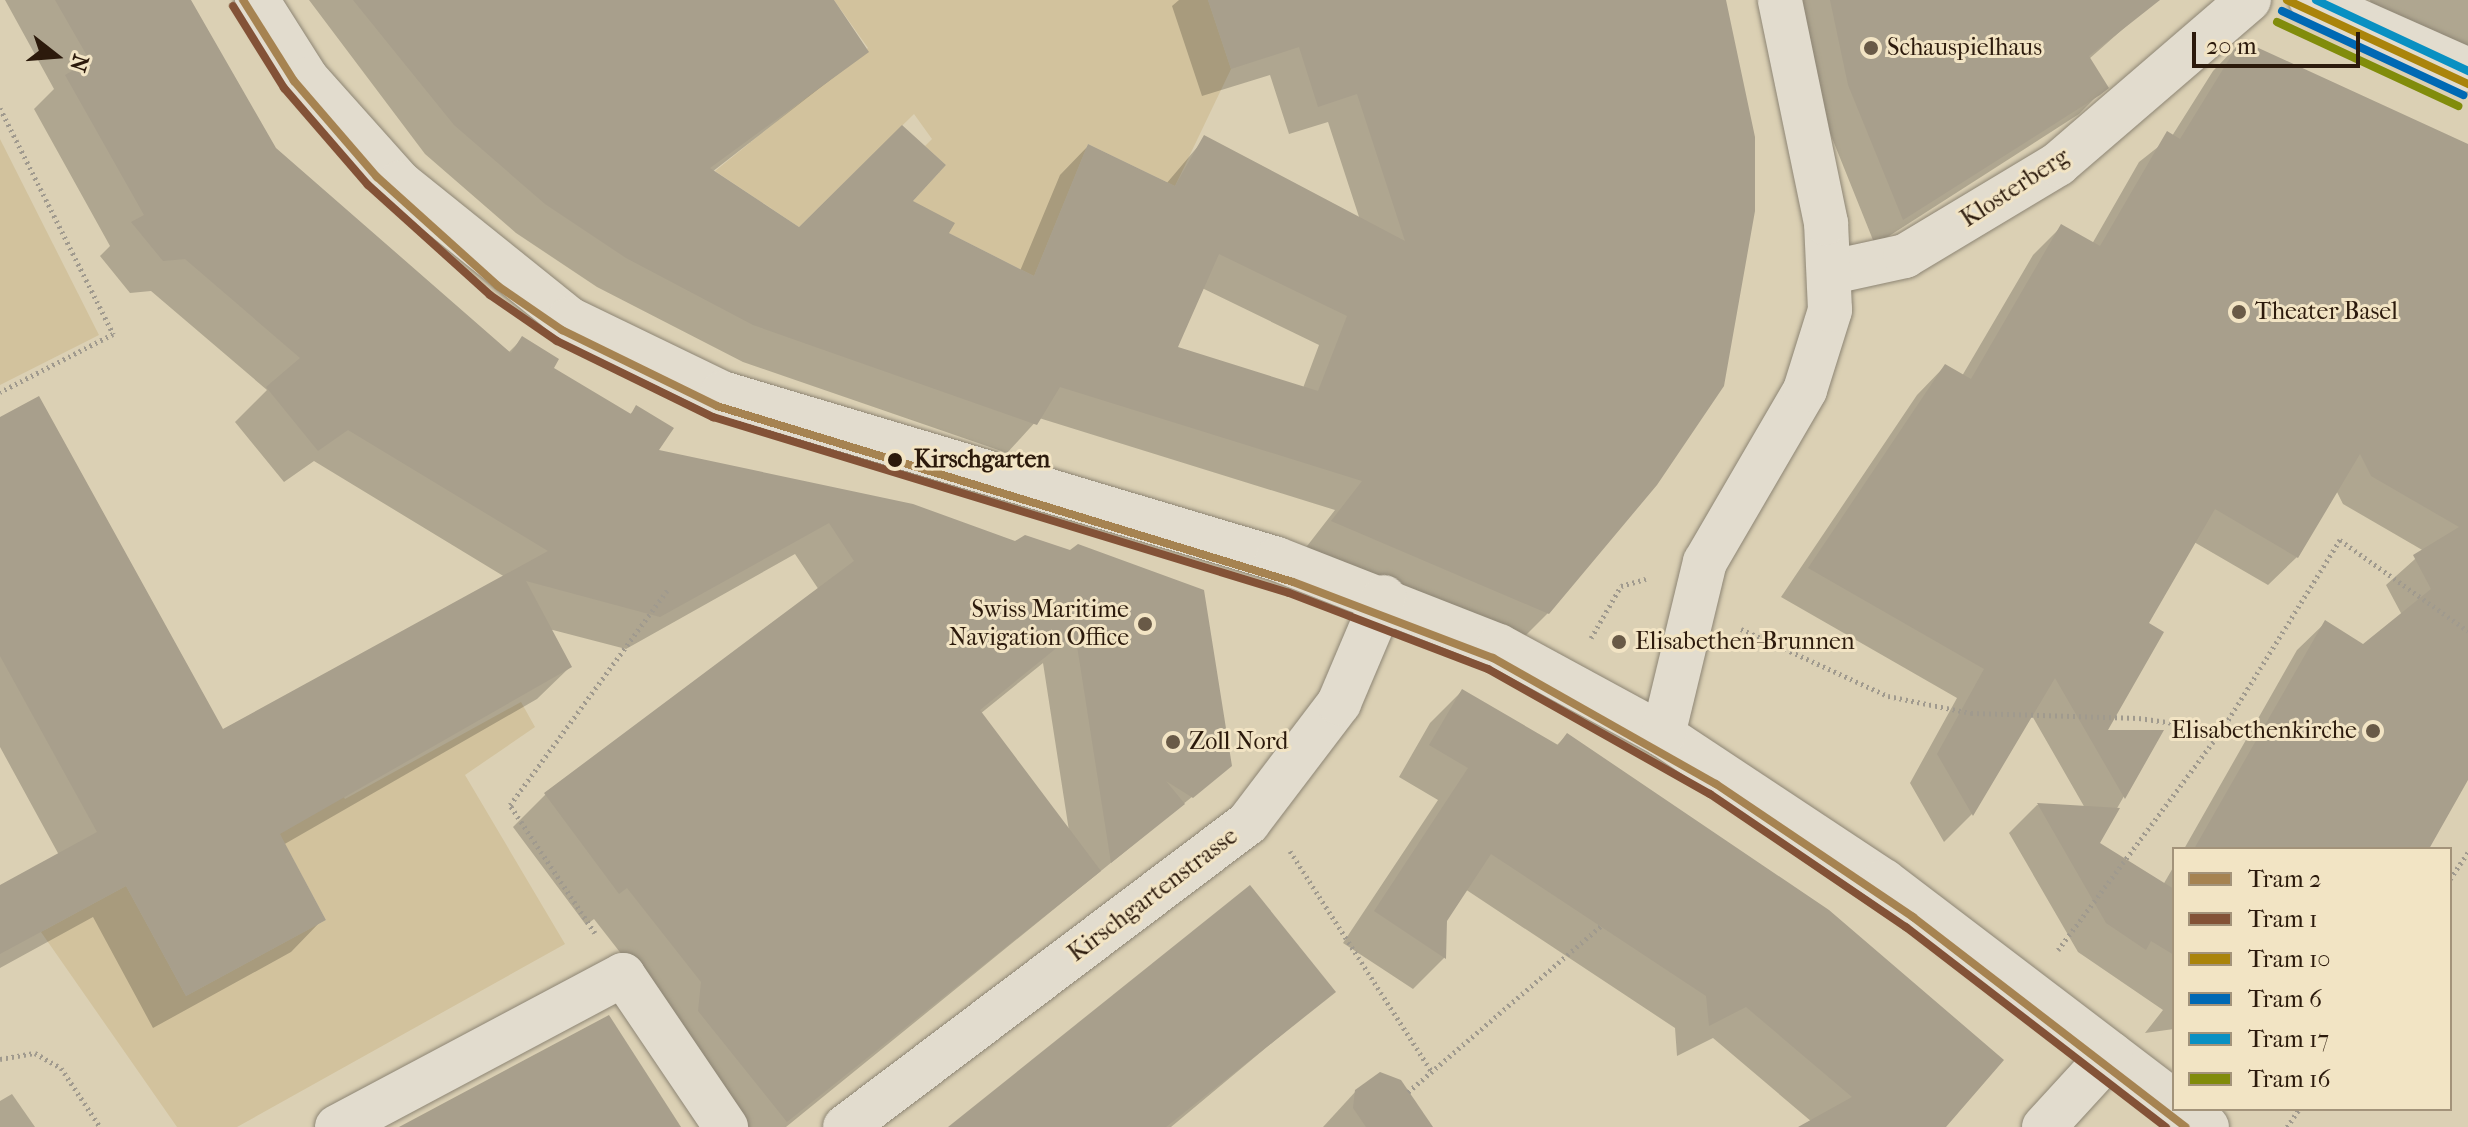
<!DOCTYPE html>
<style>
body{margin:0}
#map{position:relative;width:2468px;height:1127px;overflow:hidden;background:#dbd0b4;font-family:"IM FELL French Canon",serif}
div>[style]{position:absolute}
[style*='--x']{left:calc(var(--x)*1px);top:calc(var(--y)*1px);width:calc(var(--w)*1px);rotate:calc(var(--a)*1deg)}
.green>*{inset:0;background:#d2c29d}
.shadow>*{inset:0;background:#0003}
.building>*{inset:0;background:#a89f8c}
.path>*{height:5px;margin-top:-2.5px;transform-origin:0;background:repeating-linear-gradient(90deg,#a09a8e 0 2px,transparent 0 6px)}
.roads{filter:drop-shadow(0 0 2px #8d8574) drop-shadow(0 0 2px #8d8574)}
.minor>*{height:44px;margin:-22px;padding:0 22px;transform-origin:22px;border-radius:22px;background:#e2dcce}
.tram-1>*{height:8px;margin:-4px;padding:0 4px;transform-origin:4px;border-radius:4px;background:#a68351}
.tram-2>*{height:8px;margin:-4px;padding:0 4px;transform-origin:4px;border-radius:4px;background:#835237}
.tram-3>*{height:8px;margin:-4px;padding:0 4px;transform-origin:4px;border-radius:4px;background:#aa840b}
.tram-4>*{height:8px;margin:-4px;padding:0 4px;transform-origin:4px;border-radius:4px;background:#0069b4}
.tram-5>*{height:8px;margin:-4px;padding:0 4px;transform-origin:4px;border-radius:4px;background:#0990c2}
.tram-6>*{height:8px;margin:-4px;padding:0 4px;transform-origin:4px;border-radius:4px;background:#818c0b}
.dots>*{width:22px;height:22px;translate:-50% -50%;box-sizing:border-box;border:4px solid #f2e4c4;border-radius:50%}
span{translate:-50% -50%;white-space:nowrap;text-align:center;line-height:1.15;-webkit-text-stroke:6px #f2e4c4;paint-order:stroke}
.poi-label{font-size:24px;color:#2c1a0c}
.left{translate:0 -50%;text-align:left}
.right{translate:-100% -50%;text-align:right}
.street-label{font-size:24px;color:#2c1a0c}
.stop-label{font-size:24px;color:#2c1a0c;font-weight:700}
.legend{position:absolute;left:2172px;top:847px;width:280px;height:264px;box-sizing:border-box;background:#f2e4c4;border:2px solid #a3937a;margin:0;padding:10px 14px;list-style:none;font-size:24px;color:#2c1a0c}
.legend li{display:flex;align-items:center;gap:16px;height:40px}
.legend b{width:40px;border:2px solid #a3937a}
.north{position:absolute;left:16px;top:16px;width:80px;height:80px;-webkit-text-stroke:6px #f2e4c4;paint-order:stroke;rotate:107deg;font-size:22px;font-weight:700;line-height:32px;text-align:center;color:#2c1a0c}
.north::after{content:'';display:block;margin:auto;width:28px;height:36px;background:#2c1a0c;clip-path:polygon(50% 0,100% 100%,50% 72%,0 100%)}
.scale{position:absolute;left:2192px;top:32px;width:168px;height:36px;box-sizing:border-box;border:4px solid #2c1a0c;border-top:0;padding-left:10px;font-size:24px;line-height:28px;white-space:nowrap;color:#2c1a0c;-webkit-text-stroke:6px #f2e4c4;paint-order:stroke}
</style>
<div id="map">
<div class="green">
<i style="clip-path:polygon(834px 0,1208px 0,1231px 69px,1175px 186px,1088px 144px,1034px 276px,949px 233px,912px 202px,946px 165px,925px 146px,932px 139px,914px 114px,799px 227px,715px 171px,868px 48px)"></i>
<i style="clip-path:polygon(0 139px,99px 335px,0 385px)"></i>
<i style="clip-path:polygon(521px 702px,535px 727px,465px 775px,565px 944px,237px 1127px,177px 1127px,41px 932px,126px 886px,186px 996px,326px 920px,259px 796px,323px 761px,345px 799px)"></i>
</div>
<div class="shadow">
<i style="clip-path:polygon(evenodd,5px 0,189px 0,274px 149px,508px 353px,522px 339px,552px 368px,629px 415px,637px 408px,656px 451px,1016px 544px,1230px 766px,786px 1127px,732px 1127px,669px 1015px,594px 919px,586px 925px,513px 827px,546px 794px,819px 590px,795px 554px,626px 649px,549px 629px,570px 667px,537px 699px,283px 845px,323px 919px,291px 952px,153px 1028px,93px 917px,0 968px,0 887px,59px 855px,0 747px,0 419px,222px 732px,505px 577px,314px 461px,284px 482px,235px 422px,267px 390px,151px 291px,130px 293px,100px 256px,110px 246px,34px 109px,54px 89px,5px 0,1043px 663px,1069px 831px,980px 714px,1043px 663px)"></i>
<i style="clip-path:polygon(evenodd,309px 0,829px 0,866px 52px,712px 172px,799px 230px,910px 201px,946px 234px,1020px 271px,1060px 175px,1088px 146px,1166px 184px,1205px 138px,1360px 220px,1328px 122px,1289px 134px,1270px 75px,1202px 96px,1172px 6px,1179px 0,1722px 0,1548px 613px,1519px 642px,1304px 550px,1335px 510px,1039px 418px,1007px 453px,743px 362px,597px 287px,516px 233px,425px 154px,309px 0,1202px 288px,1319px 345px,1303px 388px,1175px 349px,1202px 288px)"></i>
<i style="clip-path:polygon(1798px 0,2131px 0,2141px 13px,2089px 59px,2106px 87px,2079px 114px,1875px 245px,1822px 113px)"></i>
<i style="clip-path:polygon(2370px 0,2468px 0,2468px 55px,2375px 23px)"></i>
<i style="clip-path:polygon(2241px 42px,2468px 151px,2468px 778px,2426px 849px,2184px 849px,2297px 650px,2326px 622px,2363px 647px,2402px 615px,2386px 585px,2424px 551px,2343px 504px,2336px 490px,2297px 557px,2268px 585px,2194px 542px,2146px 624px,2105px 732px,2161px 732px,2097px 843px,2163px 885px,2174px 866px,2174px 1029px,2145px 1033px,2163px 1010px,2078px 952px,2009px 833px,2037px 805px,2085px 808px,2031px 714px,1972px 814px,1944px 842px,1910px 783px,1957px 698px,1781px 597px,1917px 395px,1945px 366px,1962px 376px,2033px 255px,2062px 226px,2092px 244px,2139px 162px,2172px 136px,2213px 71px)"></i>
<i style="clip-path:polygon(1462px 691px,1556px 746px,1567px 735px,1940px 1127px,1803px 1127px,1812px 1122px,1713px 1038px,1677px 1056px,1675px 1028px,1465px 889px,1445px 920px,1444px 958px,1413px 989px,1343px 943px,1438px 800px,1399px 777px,1430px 723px)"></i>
<i style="clip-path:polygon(1333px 992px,1171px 1127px,952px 1127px)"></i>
<i style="clip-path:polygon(1356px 1091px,1414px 1127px,1323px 1127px)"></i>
<i style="clip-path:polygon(12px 1094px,35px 1127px,0 1127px,0 1101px)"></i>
</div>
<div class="building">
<i style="clip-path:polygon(55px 0,191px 0,276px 148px,511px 353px,522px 336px,559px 359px,554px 368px,631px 414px,636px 405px,674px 428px,659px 450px,913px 504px,1015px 541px,1025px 535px,1070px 550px,1078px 544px,1204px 590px,1232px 766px,1193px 798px,1166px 781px,1185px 804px,1111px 863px,1075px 633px,980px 710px,1101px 871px,787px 1122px,698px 1011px,701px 982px,627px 888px,619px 894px,544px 793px,854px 561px,829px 523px,660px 617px,526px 581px,572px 667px,280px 834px,326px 920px,186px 996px,126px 886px,0 954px,0 885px,97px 832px,0 656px,0 417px,39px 396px,223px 729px,548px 551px,348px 430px,318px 451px,266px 387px,300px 358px,185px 259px,163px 261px,131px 222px,144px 215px,65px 75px,90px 61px)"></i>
<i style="clip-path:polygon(evenodd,353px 0,834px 0,869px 52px,710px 168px,799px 227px,902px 125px,946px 165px,913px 201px,955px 223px,949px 233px,1034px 276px,1088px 144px,1175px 186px,1204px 135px,1405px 241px,1357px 94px,1318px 107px,1299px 47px,1231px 69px,1208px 0,1726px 0,1755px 137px,1755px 211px,1724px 386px,1657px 485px,1549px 614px,1331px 521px,1362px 481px,1060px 387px,1037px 425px,753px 325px,626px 258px,545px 204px,454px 125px,353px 0,1219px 254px,1347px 316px,1318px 391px,1178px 347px,1219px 254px)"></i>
<i style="clip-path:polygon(1830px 0,2160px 0,2089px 56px,2109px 88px,2100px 95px,1903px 220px,1848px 85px)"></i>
<i style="clip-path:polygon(2241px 40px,2468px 144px,2468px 780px,2429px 849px,2194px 849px,2325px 620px,2363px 644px,2431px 589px,2413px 555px,2459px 527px,2371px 476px,2360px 454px,2298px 558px,2215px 509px,2149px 623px,2164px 632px,2108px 730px,2164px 730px,2125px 799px,2055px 678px,1973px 816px,1937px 754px,1984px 669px,1808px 568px,1945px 364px,1971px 379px,2061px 224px,2100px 246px,2167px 131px,2180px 139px)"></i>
<i style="clip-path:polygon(1462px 689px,1558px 745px,1567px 733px,1829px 910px,2004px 1060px,1946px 1127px,1798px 1127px,1852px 1097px,1746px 1007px,1709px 1026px,1706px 996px,1491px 854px,1447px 921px,1446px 959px,1374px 911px,1468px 768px,1429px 745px)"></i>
<i style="clip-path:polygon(2037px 803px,2120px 808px,2100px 843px,2174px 889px,2174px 955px,2151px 941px,2146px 950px,2106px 923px)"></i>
<i style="clip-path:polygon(1250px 885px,1336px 992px,1166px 1127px,948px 1127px)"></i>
<i style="clip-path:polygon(609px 1015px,681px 1127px,399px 1127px)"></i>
<i style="clip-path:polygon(1380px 1072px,1401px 1080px,1433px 1127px,1366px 1127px,1353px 1108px,1355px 1090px)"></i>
</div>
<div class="path">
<i style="--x:0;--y:108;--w:253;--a:63.4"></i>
<i style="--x:113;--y:334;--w:127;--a:152.8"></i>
<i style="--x:1741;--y:629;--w:162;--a:24.5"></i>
<i style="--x:1888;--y:696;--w:85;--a:11.6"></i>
<i style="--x:1971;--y:713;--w:168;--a:1.7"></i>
<i style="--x:2139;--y:718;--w:84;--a:8.2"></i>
<i style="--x:1591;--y:638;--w:60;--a:-60"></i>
<i style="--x:1621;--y:586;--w:26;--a:-16"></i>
<i style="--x:1290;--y:851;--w:263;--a:57.3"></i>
<i style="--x:2450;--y:879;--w:32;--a:-56"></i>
<i style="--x:595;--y:933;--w:154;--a:-123.6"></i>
<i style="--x:510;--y:805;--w:269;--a:-53.8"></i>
<i style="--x:2058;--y:950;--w:274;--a:-53.3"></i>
<i style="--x:2222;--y:730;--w:224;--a:-58.2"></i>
<i style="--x:2340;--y:540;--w:157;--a:35.4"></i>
<i style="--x:0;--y:1059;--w:36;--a:-10"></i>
<i style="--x:35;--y:1053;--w:30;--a:30"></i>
<i style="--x:61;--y:1068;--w:71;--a:56.5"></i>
<i style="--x:1408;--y:1092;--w:255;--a:-40.7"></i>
<i style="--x:2287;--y:1127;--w:22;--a:-56"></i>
</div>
<div class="roads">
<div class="minor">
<i style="--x:257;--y:0;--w:93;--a:57.7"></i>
<i style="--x:307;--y:79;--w:140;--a:48.2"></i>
<i style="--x:400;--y:183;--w:217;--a:38.8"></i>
<i style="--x:569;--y:319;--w:170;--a:25.8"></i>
<i style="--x:722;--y:393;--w:579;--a:16.65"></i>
<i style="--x:1277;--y:559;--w:238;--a:21.4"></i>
<i style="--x:1499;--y:646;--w:187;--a:28.5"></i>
<i style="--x:1663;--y:735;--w:265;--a:33.5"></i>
<i style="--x:1884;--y:881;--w:365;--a:37.3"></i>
<i style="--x:2311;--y:0;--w:172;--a:24"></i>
<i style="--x:1832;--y:272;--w:75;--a:-12.4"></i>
<i style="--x:1905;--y:256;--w:179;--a:-31"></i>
<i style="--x:2058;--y:164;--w:252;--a:-40.7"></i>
<i style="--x:1663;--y:735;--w:178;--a:-76.4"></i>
<i style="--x:1705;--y:562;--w:199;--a:-59.8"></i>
<i style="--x:1805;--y:390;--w:84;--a:-72.6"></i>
<i style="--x:1830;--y:310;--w:87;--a:-92.6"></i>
<i style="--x:1826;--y:223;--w:228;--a:-101.7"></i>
<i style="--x:2183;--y:1109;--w:30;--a:37"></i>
<i style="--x:337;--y:1127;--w:324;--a:-28"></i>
<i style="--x:623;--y:975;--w:184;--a:55.9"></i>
<i style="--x:845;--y:1127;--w:505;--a:-37.03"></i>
<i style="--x:1248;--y:823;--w:151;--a:-52.8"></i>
<i style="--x:1339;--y:703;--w:115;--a:-67"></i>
<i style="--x:2044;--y:1127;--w:99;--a:-47.5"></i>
</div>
</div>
<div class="tram-1">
<i style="--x:243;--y:0;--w:96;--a:57.8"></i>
<i style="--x:294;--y:81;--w:127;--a:49.2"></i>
<i style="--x:377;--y:177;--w:163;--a:42"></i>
<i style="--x:498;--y:286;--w:78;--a:34.5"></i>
<i style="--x:562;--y:330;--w:173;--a:26.1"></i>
<i style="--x:717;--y:406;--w:602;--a:16.99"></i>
<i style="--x:1293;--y:582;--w:214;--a:20.8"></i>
<i style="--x:1493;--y:658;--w:256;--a:29.5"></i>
<i style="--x:1716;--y:784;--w:238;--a:34"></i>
<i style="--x:1913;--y:917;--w:344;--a:37.6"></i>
</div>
<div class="tram-2">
<i style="--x:233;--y:6;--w:97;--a:58.1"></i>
<i style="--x:284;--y:88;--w:128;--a:49.1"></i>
<i style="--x:368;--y:185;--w:164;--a:42"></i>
<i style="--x:490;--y:295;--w:81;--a:34.5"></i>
<i style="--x:557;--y:341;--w:174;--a:26"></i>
<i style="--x:713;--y:417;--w:602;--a:16.99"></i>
<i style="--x:1289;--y:593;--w:213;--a:20.9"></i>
<i style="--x:1488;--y:669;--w:255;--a:29.4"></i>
<i style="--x:1710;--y:794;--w:237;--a:34.2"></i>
<i style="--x:1906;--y:927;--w:328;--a:37.6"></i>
</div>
<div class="tram-3">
<i style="--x:2287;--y:0;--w:200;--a:24.9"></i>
</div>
<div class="tram-4">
<i style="--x:2282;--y:11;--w:200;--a:24.9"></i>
</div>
<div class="tram-5">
<i style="--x:2316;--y:0;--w:168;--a:25"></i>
</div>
<div class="tram-6">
<i style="--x:2277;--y:22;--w:200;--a:24.9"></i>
</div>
<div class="dots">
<i style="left:1871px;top:48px;background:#695a47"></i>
<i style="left:2239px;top:312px;background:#695a47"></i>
<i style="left:895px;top:460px;background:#2c1a0c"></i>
<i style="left:1145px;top:624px;background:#695a47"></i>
<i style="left:1619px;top:642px;background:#695a47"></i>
<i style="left:2373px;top:731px;background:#695a47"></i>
<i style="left:1173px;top:742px;background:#695a47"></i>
</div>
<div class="poi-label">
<span class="left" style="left:1887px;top:48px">Schauspielhaus</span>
<span class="left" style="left:2255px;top:312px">Theater Basel</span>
<span class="right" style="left:1129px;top:624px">Swiss Maritime<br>Navigation Office</span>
<span class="left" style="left:1635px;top:642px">Elisabethen-Brunnen</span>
<span class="right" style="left:2357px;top:731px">Elisabethenkirche</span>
<span class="left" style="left:1189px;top:742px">Zoll Nord</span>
</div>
<div class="street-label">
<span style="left:2015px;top:188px;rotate:-33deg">Klosterberg</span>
<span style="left:1153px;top:895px;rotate:-37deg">Kirschgartenstrasse</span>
</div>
<div class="stop-label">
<span class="left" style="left:914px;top:460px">Kirschgarten</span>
</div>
<ul class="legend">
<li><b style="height:10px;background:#a68351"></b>Tram 2</li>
<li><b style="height:10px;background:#835237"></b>Tram 1</li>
<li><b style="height:10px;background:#aa840b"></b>Tram 10</li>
<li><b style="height:10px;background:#0069b4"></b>Tram 6</li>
<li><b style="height:10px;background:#0990c2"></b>Tram 17</li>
<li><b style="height:10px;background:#818c0b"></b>Tram 16</li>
</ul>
<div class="north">N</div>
<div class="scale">20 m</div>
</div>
